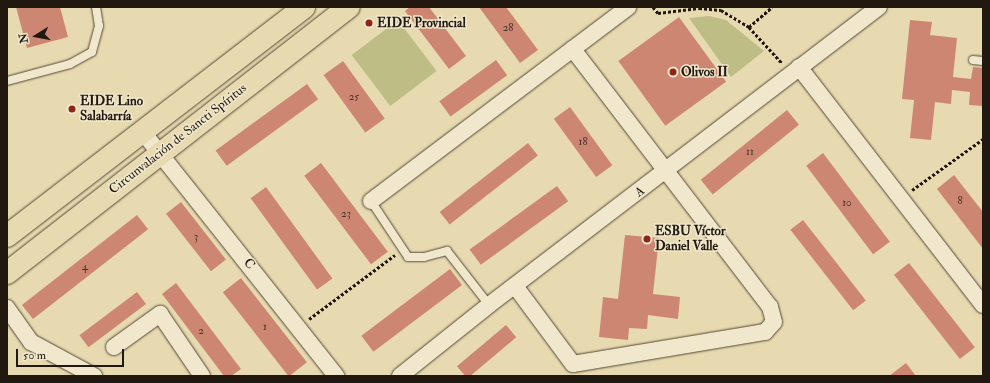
<!DOCTYPE html>
<meta charset="utf-8">
<style>
body{margin:0}
#map{position:relative;width:990px;height:383px;overflow:hidden;background:#e8dab0;font-family:"IM FELL Double Pica",serif}
div>[style]{position:absolute}
[style*='--x']{left:calc(var(--x)*1px);top:calc(var(--y)*1px);width:calc(var(--w)*1px);rotate:calc(var(--a)*1deg)}
.green>*{inset:0;background:#bebd86;transform-origin:0 0}
.building>*{inset:0;background:#cd8672;transform-origin:0 0}
.path>*{height:2.5px;margin-top:-1.25px;transform-origin:0;background:repeating-linear-gradient(90deg,#21180f 0 3px,transparent 0 5px)}
.roads{filter:drop-shadow(0 0 1px #534837) drop-shadow(0 0 1px #534837)}
.service>*{height:8px;margin:-4px;padding:0 4px;transform-origin:4px;border-radius:4px;background:#f0e7cc}
.minor>*{height:16px;margin:-8px;padding:0 8px;transform-origin:8px;border-radius:8px;background:#f0e7cc}
.trunk>*{height:22px;margin:-11px;padding:0 11px;transform-origin:11px;border-radius:11px;background:#e8dab0}
.dots>*{width:11px;height:11px;translate:-50% -50%;box-sizing:border-box;border:2px solid #f0e7cc;border-radius:50%}
span{translate:-50% -50%;white-space:nowrap;text-align:center;line-height:1.15;-webkit-text-stroke:3px #f0e7cc;paint-order:stroke}
.number-label{font-size:11px;color:#4c3428}
.number-label span{-webkit-text-stroke-width:0}
.poi-label{font-size:13px;color:#21180f;font-weight:700}
.left{translate:0 -50%;text-align:left}
.street-label{font-size:13px;color:#21180f}
.frame{position:absolute;inset:0;border:8px solid #21180f;pointer-events:none}
.north{position:absolute;left:16px;top:16px;width:40px;height:40px;-webkit-text-stroke:3px #f0e7cc;paint-order:stroke;rotate:259deg;font-size:11px;font-weight:700;line-height:16px;text-align:center;color:#21180f}
.north::after{content:'';display:block;margin:auto;width:14px;height:18px;background:#21180f;clip-path:polygon(50% 0,100% 100%,50% 72%,0 100%)}
.scale{position:absolute;left:16px;top:349px;width:108px;height:18px;box-sizing:border-box;border:2px solid #21180f;border-top:0;padding-left:5px;font-size:12px;line-height:14px;white-space:nowrap;color:#21180f;-webkit-text-stroke:3px #f0e7cc;paint-order:stroke}
</style>
<div id="map">
<div class="green">
<i style="clip-path:polygon(709px 16px,726px 20px,764px 51px,731px 77px,689px 18px)"></i>
<i style="left:398px;top:20px;width:64px;height:58px;rotate:53deg"></i>
</div>
<div class="building">
<i style="clip-path:polygon(16px 7px,60px 7px,68px 37px,27px 48px)"></i>
<i style="clip-path:polygon(410px 7px,429px 7px,466px 56px,449px 69px,405px 11px)"></i>
<i style="clip-path:polygon(479px 7px,506px 7px,538px 50px,520px 63px)"></i>
<i style="left:679px;top:17px;width:80px;height:75px;rotate:54deg"></i>
<i style="clip-path:polygon(910px 20px,932px 22px,930px 35px,957px 38px,953px 77px,971px 79px,973px 67px,983px 68px,983px 106px,969px 105px,970px 92px,952px 90px,951px 104px,935px 102px,931px 140px,910px 138px,914px 100px,902px 99px)"></i>
<i style="left:496px;top:60px;width:19px;height:70px;rotate:54deg"></i>
<i style="left:343px;top:61px;width:71px;height:24px;rotate:54deg"></i>
<i style="left:307px;top:84px;width:19px;height:113px;rotate:54deg"></i>
<i style="left:570px;top:107px;width:72px;height:20px;rotate:54deg"></i>
<i style="left:787px;top:110px;width:19px;height:111px;rotate:51deg"></i>
<i style="left:528px;top:143px;width:16px;height:112px;rotate:52deg"></i>
<i style="left:823px;top:153px;width:111px;height:21px;rotate:53deg"></i>
<i style="left:321px;top:163px;width:111px;height:21px;rotate:53deg"></i>
<i style="clip-path:polygon(954px 175px,983px 212px,983px 249px,937px 189px)"></i>
<i style="left:557px;top:186px;width:19px;height:108px;rotate:54deg"></i>
<i style="left:266px;top:187px;width:113px;height:19px;rotate:54deg"></i>
<i style="left:181px;top:202px;width:73px;height:19px;rotate:52deg"></i>
<i style="left:137px;top:215px;width:18px;height:146px;rotate:52deg"></i>
<i style="left:803px;top:220px;width:102px;height:16px;rotate:52deg"></i>
<i style="clip-path:polygon(625px 235px,659px 238px,653px 294px,680px 297px,678px 319px,648px 315px,647px 329px,629px 328px,628px 340px,599px 337px,603px 297px,618px 299px)"></i>
<i style="left:909px;top:263px;width:107px;height:19px;rotate:52deg"></i>
<i style="left:450px;top:269px;width:20px;height:111px;rotate:53deg"></i>
<i style="left:241px;top:278px;width:107px;height:23px;rotate:52deg"></i>
<i style="clip-path:polygon(176px 283px,241px 369px,231px 376px,224px 376px,162px 294px)"></i>
<i style="left:137px;top:292px;width:15px;height:72px;rotate:53deg"></i>
<i style="left:506px;top:325px;width:16px;height:64px;rotate:50deg"></i>
<i style="clip-path:polygon(906px 363px,916px 376px,889px 376px)"></i>
</div>
<div class="path">
<i style="--x:653;--y:7;--w:8;--a:50"></i>
<i style="--x:658;--y:13;--w:41;--a:-7"></i>
<i style="--x:699;--y:8;--w:22;--a:5"></i>
<i style="--x:721;--y:10;--w:33;--a:31"></i>
<i style="--x:749;--y:27;--w:49;--a:47.5"></i>
<i style="--x:749;--y:27;--w:30;--a:-41"></i>
<i style="--x:912;--y:190;--w:87;--a:-35.7"></i>
<i style="--x:309;--y:319;--w:107;--a:-36.7"></i>
</div>
<div class="roads">
<div class="service">
<i style="--x:973;--y:60;--w:10;--a:6"></i>
<i style="--x:7;--y:81;--w:65;--a:-15.1"></i>
<i style="--x:70;--y:64;--w:25;--a:-29"></i>
<i style="--x:92;--y:52;--w:27;--a:-75"></i>
<i style="--x:99;--y:26;--w:19;--a:-99"></i>
<i style="--x:371;--y:201;--w:67;--a:56.5"></i>
<i style="--x:408;--y:257;--w:16;--a:0"></i>
<i style="--x:424;--y:257;--w:24;--a:-15"></i>
<i style="--x:447;--y:251;--w:68;--a:52.1"></i>
</div>
<div class="minor">
<i style="--x:799;--y:67;--w:301;--a:52.3"></i>
<i style="--x:142;--y:131;--w:313;--a:51.6"></i>
<i style="--x:371;--y:201;--w:322;--a:-37"></i>
<i style="--x:515;--y:286;--w:97;--a:53.4"></i>
<i style="--x:573;--y:364;--w:195;--a:-9.5"></i>
<i style="--x:765;--y:332;--w:13;--a:-48"></i>
<i style="--x:774;--y:322;--w:16;--a:-105"></i>
<i style="--x:770;--y:307;--w:325;--a:-127.4"></i>
<i style="--x:7;--y:308;--w:42;--a:54.8"></i>
<i style="--x:31;--y:342;--w:72;--a:28.4"></i>
<i style="--x:114;--y:347;--w:57;--a:-35.7"></i>
<i style="--x:160;--y:314;--w:75;--a:55.9"></i>
<i style="--x:400;--y:376;--w:114;--a:-38.6"></i>
<i style="--x:489;--y:305;--w:491;--a:-37.4"></i>
</div>
<div class="trunk">
<i style="--x:7;--y:236;--w:375;--a:-37.6"></i>
<i style="--x:7;--y:273;--w:433;--a:-37.9"></i>
</div>
</div>
<div class="dots">
<i style="left:369px;top:23px;background:#8f2418"></i>
<i style="left:673px;top:72px;background:#8f2418"></i>
<i style="left:72px;top:109px;background:#8f2418"></i>
<i style="left:647px;top:239px;background:#8f2418"></i>
</div>
<div class="number-label">
<span style="left:508px;top:28px">28</span>
<span style="left:354px;top:97px">25</span>
<span style="left:583px;top:142px">18</span>
<span style="left:750px;top:152px">11</span>
<span style="left:960px;top:201px">8</span>
<span style="left:847px;top:203px">10</span>
<span style="left:346px;top:214px">23</span>
<span style="left:196px;top:237px">3</span>
<span style="left:85px;top:267px">4</span>
<span style="left:265px;top:327px">1</span>
<span style="left:201px;top:331px">2</span>
</div>
<div class="poi-label">
<span class="left" style="left:377px;top:23px">EIDE Provincial</span>
<span class="left" style="left:681px;top:72px">Olivos II</span>
<span class="left" style="left:80px;top:109px">EIDE Lino<br>Salabarría</span>
<span class="left" style="left:655px;top:239px">ESBU Víctor<br>Daniel Valle</span>
</div>
<div class="street-label">
<span style="left:178px;top:139px;rotate:-38deg">Circunvalación de Sancti Spíritus</span>
<span style="left:640px;top:192px;rotate:-37deg">A</span>
<span style="left:249px;top:264px;rotate:51deg">C</span>
</div>
<div class="frame"></div>
<div class="north">N</div>
<div class="scale">50 m</div>
</div>
